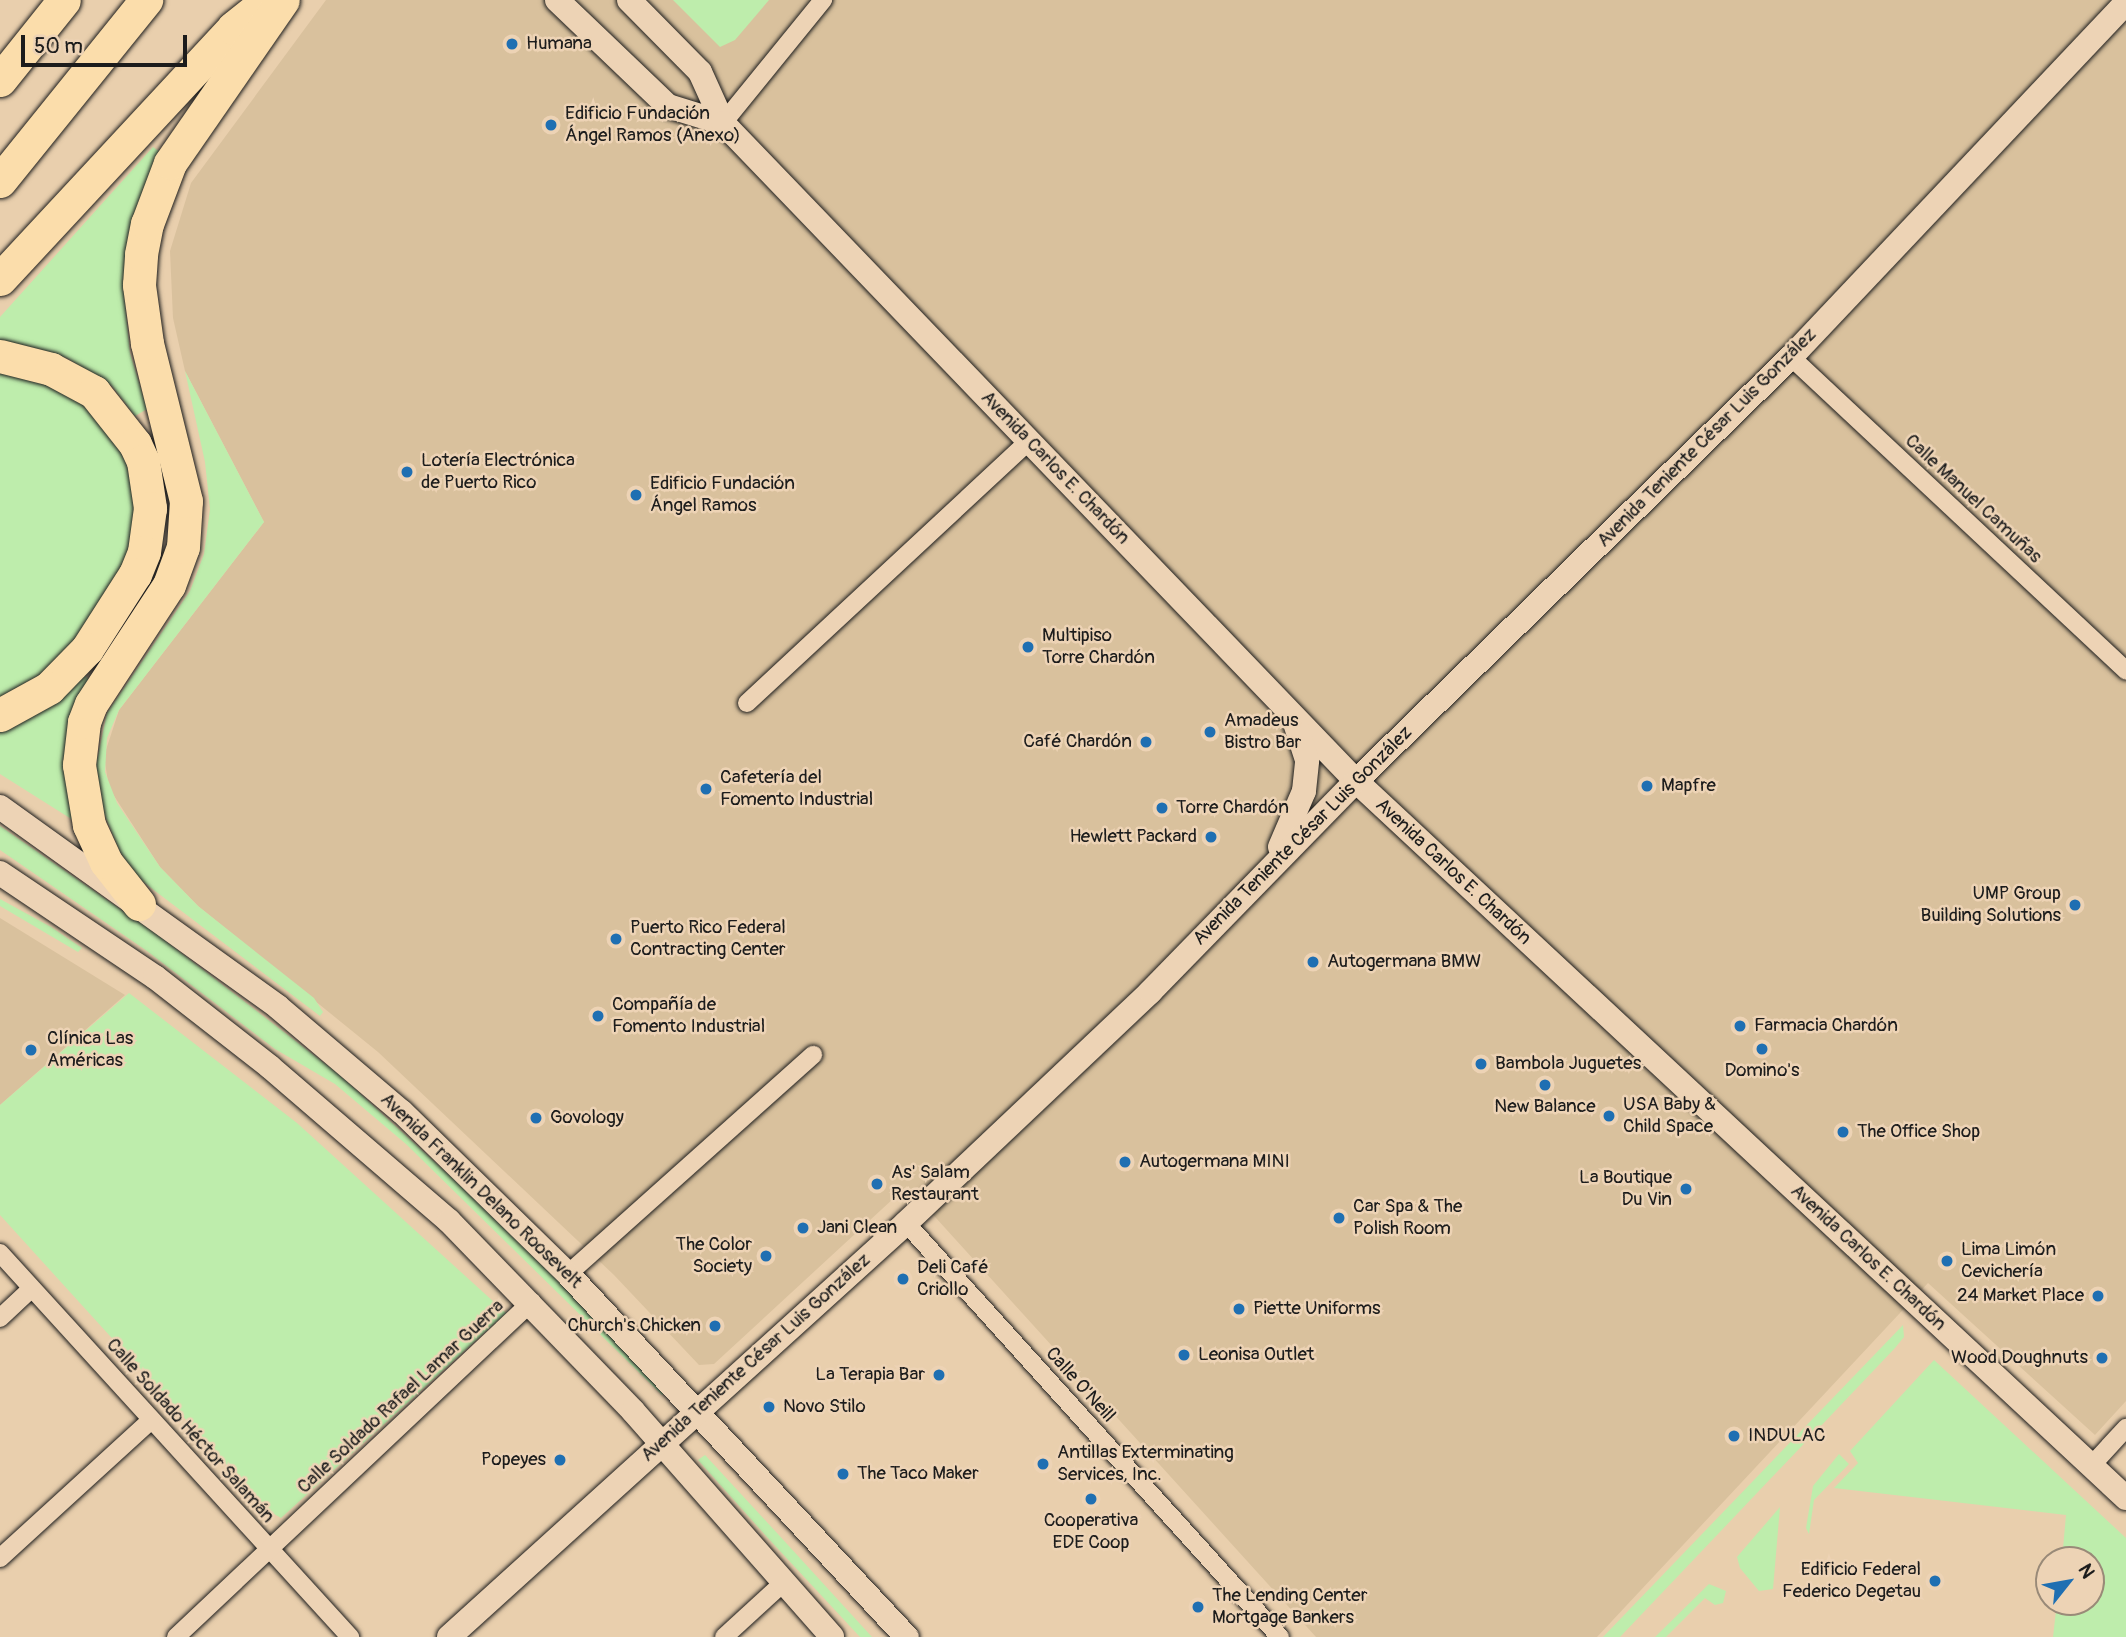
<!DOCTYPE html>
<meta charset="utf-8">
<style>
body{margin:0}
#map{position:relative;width:2126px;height:1637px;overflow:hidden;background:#e9cfad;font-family:Pangolin,sans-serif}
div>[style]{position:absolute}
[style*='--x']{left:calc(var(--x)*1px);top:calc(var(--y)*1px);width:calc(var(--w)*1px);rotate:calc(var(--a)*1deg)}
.built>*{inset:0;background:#d9c19d}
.green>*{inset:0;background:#beedac}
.roads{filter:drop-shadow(0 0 2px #1c1c1c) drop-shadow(0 0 2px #1c1c1c)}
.street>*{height:18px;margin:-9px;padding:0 9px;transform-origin:9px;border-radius:9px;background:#edd3b5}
.secondary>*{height:24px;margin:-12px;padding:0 12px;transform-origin:12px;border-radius:12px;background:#edd3b5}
.highway>*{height:33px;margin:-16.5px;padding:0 16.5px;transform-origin:16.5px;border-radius:16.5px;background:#fbddab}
.dots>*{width:19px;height:19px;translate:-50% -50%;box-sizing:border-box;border:4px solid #edd3b5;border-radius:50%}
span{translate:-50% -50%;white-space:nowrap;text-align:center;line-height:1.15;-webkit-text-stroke:5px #edd3b5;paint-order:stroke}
.poi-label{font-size:19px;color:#1c1c1c}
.left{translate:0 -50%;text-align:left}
.right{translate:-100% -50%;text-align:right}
.street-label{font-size:19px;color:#1c1c1c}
.north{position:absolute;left:2035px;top:1546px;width:70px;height:70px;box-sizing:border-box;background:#edd3b5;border:2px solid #998a78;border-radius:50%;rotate:59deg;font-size:19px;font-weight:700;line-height:28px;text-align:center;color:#1c1c1c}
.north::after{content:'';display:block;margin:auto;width:24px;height:32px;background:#1f6fb2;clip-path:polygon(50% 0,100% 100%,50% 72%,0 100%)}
.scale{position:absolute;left:21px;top:35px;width:166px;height:32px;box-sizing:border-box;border:4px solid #1c1c1c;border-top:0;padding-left:9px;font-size:21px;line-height:24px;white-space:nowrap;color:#1c1c1c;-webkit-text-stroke:5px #edd3b5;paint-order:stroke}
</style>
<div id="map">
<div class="built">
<i style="clip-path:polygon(326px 0,2126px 0,2126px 1401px,2095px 1435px,1928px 1283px,1597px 1637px,1316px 1637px,907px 1186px,714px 1364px,699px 1365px,614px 1275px,378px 1052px,198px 906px,160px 867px,109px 788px,104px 756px,119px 710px,264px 522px,185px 371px,173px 318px,170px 251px,191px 183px)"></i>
<i style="clip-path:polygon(0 918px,125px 995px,0 1105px)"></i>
</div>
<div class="green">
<i style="clip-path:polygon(673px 0,769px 0,735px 40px,720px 47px)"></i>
<i style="clip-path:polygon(153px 147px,160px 152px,123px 284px,130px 353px,147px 409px,135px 416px,112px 386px,67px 358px,0 343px,0 317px)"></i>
<i style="clip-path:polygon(185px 371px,264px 522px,119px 710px,107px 738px,105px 772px,117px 803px,160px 867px,198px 906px,314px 998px,323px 1012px,320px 1016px,138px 878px,120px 852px,103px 811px,96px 765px,107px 713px,190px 591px,204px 554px,210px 509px,205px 462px)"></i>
<i style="clip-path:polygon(0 373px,28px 376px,83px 403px,120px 448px,133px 481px,138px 522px,129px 556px,76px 644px,36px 681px,0 700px)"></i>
<i style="clip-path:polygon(85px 676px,92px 682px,84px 827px,0 774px,0 723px,60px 694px)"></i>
<i style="clip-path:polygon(0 826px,158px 935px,341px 1076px,545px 1263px,665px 1392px,662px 1395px,406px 1144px,335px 1084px,275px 1049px,147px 951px,0 850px)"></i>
<i style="clip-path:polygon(0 899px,51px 927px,82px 948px,78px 952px,0 906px)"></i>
<i style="clip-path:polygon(129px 993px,297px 1123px,506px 1313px,281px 1518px,269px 1511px,0 1215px,0 1105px)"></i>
<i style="clip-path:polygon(1903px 1325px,1904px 1337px,1895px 1348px,1620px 1637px,1603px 1637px)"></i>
<i style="clip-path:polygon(1934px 1360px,2126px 1538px,2126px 1637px,2053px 1637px,2057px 1602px,2091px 1602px,2091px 1560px,2062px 1560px,2066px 1515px,1834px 1488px,1858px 1463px,1850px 1451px)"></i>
<i style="clip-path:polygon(1839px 1454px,1849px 1464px,1814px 1500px,1809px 1534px,1806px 1528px,1813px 1486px)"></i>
<i style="clip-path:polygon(705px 1455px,777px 1533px,872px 1637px,860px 1637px,767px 1537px,698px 1460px)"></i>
<i style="clip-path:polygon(1780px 1507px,1773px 1589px,1759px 1591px,1740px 1568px,1737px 1557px)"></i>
<i style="clip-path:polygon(1709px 1584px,1726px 1591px,1723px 1603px,1715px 1605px,1705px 1598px,1666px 1637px,1655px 1637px)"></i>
</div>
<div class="roads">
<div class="street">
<i style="--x:723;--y:123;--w:159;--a:-50.9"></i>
<i style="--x:1791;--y:357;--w:459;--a:43.1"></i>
<i style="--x:747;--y:703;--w:385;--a:-42.9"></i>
<i style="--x:906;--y:1223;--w:558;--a:47.91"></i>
<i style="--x:0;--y:1253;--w:520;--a:47.65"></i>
<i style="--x:568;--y:1274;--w:329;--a:-41.8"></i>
<i style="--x:0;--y:1318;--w:42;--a:-43.1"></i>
<i style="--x:2091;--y:1466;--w:52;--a:-47.4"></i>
<i style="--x:0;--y:1558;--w:205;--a:-42.4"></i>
<i style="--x:176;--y:1637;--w:489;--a:-43.3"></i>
<i style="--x:724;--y:1637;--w:80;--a:-42.5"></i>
</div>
<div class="secondary">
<i style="--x:557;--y:0;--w:153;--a:43.7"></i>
<i style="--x:668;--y:106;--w:58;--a:17.2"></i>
<i style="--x:629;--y:0;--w:101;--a:45.4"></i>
<i style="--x:700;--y:72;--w:56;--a:65.7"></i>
<i style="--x:723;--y:123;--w:913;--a:46.11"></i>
<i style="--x:1356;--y:781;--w:1052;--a:42.96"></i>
<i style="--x:0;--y:807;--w:342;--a:35.7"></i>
<i style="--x:278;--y:1007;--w:162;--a:40.3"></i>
<i style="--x:402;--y:1112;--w:232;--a:44.3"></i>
<i style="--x:568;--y:1274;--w:497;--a:47"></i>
<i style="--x:1280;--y:847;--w:61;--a:-66.8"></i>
<i style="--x:1304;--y:791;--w:31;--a:-84"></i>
<i style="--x:1307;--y:760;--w:39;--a:-108"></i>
<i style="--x:0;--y:873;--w:187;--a:33.9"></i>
<i style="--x:155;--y:977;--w:146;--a:38"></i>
<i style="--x:270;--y:1067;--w:236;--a:40.7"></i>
<i style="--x:449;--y:1221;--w:264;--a:45.9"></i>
<i style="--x:633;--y:1411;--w:301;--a:48.6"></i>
<i style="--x:449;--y:1637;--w:617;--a:-42.17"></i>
<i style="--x:906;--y:1223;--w:336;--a:-43.4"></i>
<i style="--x:1150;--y:992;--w:295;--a:-45.7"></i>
<i style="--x:1356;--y:781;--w:607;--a:-44.27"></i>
<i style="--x:1791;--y:357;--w:487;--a:-46.6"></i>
</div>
<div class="highway">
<i style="--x:0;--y:80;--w:102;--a:-51.3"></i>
<i style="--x:0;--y:181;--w:233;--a:-51.1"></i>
<i style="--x:0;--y:279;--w:342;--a:-47.1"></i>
<i style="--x:233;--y:28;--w:45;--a:-38.7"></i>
<i style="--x:0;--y:356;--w:53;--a:14.3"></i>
<i style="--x:51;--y:369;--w:49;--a:28.1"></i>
<i style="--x:94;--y:392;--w:66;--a:51.7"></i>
<i style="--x:135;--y:444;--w:19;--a:65"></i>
<i style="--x:143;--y:461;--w:48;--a:81.5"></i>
<i style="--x:150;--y:508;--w:44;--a:97.8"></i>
<i style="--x:144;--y:552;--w:24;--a:112"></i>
<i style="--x:135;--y:574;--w:89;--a:122.6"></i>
<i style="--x:87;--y:649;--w:54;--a:134.3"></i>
<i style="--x:49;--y:688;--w:56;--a:151.1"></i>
<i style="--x:139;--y:904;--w:53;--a:-128.2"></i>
<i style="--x:106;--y:862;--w:41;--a:-114.7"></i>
<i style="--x:89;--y:825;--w:61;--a:-99.5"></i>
<i style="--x:79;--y:765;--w:43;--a:-83.4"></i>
<i style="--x:84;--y:722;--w:19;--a:-69"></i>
<i style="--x:91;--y:704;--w:142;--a:-56.8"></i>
<i style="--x:169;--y:585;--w:40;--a:-69.8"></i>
<i style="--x:183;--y:547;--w:46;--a:-86.3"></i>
<i style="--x:186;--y:501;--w:163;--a:-103.9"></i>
<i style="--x:147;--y:343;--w:59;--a:-97.9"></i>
<i style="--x:139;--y:285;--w:31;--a:-86"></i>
<i style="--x:141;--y:254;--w:31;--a:-79"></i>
<i style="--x:147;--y:224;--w:65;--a:-69.3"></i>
<i style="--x:170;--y:163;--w:198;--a:-55.3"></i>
</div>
</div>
<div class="dots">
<i style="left:512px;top:44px;background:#1f6fb2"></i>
<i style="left:551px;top:125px;background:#1f6fb2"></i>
<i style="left:407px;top:472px;background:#1f6fb2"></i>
<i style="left:636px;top:495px;background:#1f6fb2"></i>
<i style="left:1028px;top:647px;background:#1f6fb2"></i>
<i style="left:1210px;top:732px;background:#1f6fb2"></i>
<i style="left:1146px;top:742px;background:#1f6fb2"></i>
<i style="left:1647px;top:786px;background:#1f6fb2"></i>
<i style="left:706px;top:789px;background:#1f6fb2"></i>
<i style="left:1162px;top:808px;background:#1f6fb2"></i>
<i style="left:1211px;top:837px;background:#1f6fb2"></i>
<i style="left:2075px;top:905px;background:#1f6fb2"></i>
<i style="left:616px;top:939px;background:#1f6fb2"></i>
<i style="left:1313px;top:962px;background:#1f6fb2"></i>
<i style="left:598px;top:1016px;background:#1f6fb2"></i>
<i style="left:1740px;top:1026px;background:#1f6fb2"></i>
<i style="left:1762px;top:1049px;background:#1f6fb2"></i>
<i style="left:31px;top:1050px;background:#1f6fb2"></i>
<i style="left:1481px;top:1064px;background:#1f6fb2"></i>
<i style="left:1545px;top:1085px;background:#1f6fb2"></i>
<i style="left:1609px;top:1116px;background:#1f6fb2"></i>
<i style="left:536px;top:1118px;background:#1f6fb2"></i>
<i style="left:1843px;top:1132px;background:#1f6fb2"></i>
<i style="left:1125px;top:1162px;background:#1f6fb2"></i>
<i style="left:877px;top:1184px;background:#1f6fb2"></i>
<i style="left:1686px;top:1189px;background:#1f6fb2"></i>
<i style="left:1339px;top:1218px;background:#1f6fb2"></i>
<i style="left:803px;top:1228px;background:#1f6fb2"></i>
<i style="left:766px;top:1256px;background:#1f6fb2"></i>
<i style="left:1947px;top:1261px;background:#1f6fb2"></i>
<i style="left:903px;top:1279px;background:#1f6fb2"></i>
<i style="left:2098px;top:1296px;background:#1f6fb2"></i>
<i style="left:1239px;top:1309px;background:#1f6fb2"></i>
<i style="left:715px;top:1326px;background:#1f6fb2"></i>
<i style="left:1184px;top:1355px;background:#1f6fb2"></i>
<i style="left:2102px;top:1358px;background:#1f6fb2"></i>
<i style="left:939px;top:1375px;background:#1f6fb2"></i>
<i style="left:769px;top:1407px;background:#1f6fb2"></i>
<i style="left:1734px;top:1436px;background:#1f6fb2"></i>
<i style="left:560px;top:1460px;background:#1f6fb2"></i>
<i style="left:1043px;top:1464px;background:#1f6fb2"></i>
<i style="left:843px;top:1474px;background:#1f6fb2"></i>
<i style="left:1091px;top:1499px;background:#1f6fb2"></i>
<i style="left:1935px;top:1581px;background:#1f6fb2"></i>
<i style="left:1198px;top:1607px;background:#1f6fb2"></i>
</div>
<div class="poi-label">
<span class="left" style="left:526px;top:44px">Humana</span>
<span class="left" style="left:565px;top:125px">Edificio Fundación<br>Ángel Ramos (Anexo)</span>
<span class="left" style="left:421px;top:472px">Lotería Electrónica<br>de Puerto Rico</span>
<span class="left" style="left:650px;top:495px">Edificio Fundación<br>Ángel Ramos</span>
<span class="left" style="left:1042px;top:647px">Multipiso<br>Torre Chardón</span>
<span class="left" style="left:1224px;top:732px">Amadeus<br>Bistro Bar</span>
<span class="right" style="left:1132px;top:742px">Café Chardón</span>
<span class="left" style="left:720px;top:789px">Cafetería del<br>Fomento Industrial</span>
<span class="left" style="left:1661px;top:786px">Mapfre</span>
<span class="left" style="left:1176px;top:808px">Torre Chardón</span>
<span class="right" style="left:1197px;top:837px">Hewlett Packard</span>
<span class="right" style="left:2061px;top:905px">UMP Group<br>Building Solutions</span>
<span class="left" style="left:630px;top:939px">Puerto Rico Federal<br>Contracting Center</span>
<span class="left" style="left:1327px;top:962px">Autogermana BMW</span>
<span class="left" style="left:612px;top:1016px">Compañía de<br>Fomento Industrial</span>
<span class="left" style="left:1754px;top:1026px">Farmacia Chardón</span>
<span class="left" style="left:47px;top:1050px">Clínica Las<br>Américas</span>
<span class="left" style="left:1495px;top:1064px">Bambola Juguetes</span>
<span style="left:1762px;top:1071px">Domino's</span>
<span class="left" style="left:1623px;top:1116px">USA Baby &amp;<br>Child Space</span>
<span style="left:1545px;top:1107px">New Balance</span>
<span class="left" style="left:550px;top:1118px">Govology</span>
<span class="left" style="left:1857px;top:1132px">The Office Shop</span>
<span class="left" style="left:1139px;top:1162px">Autogermana MINI</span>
<span class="left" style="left:891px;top:1184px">As' Salam<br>Restaurant</span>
<span class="right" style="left:1672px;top:1189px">La Boutique<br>Du Vin</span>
<span class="left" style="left:1353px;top:1218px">Car Spa &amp; The<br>Polish Room</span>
<span class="left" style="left:817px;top:1228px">Jani Clean</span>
<span class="right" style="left:752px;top:1256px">The Color<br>Society</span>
<span class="left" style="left:1961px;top:1261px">Lima Limón<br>Cevichería</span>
<span class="left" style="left:917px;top:1279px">Deli Café<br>Criollo</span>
<span class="right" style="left:2084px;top:1296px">24 Market Place</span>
<span class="left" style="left:1253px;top:1309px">Piette Uniforms</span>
<span class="right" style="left:701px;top:1326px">Church's Chicken</span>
<span class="left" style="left:1198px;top:1355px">Leonisa Outlet</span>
<span class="right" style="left:2088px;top:1358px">Wood Doughnuts</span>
<span class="right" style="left:925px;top:1375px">La Terapia Bar</span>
<span class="left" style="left:783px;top:1407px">Novo Stilo</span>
<span class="left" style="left:1748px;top:1436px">INDULAC</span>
<span class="left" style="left:1057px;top:1464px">Antillas Exterminating<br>Services, Inc.</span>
<span class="right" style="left:546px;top:1460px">Popeyes</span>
<span class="left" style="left:857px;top:1474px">The Taco Maker</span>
<span style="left:1091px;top:1532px">Cooperativa<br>EDE Coop</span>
<span class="right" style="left:1921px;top:1581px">Edificio Federal<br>Federico Degetau</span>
<span class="left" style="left:1212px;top:1607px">The Lending Center<br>Mortgage Bankers</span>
</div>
<div class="street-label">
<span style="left:1707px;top:438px;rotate:-45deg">Avenida Teniente César Luis González</span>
<span style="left:1055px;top:468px;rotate:46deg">Avenida Carlos E. Chardón</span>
<span style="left:1973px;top:499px;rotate:43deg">Calle Manuel Camuñas</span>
<span style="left:1303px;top:836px;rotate:-45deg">Avenida Teniente César Luis González</span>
<span style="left:1453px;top:872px;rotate:43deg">Avenida Carlos E. Chardón</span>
<span style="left:481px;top:1191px;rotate:44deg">Avenida Franklin Delano Roosevelt</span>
<span style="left:1868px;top:1258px;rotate:43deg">Avenida Carlos E. Chardón</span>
<span style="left:756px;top:1358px;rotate:-42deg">Avenida Teniente César Luis González</span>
<span style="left:1080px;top:1385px;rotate:48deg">Calle O'Neill</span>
<span style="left:401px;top:1397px;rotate:-43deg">Calle Soldado Rafael Lamar Guerra</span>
<span style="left:190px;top:1431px;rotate:48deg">Calle Soldado Héctor Salamán</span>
</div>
<div class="north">N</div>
<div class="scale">50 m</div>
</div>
